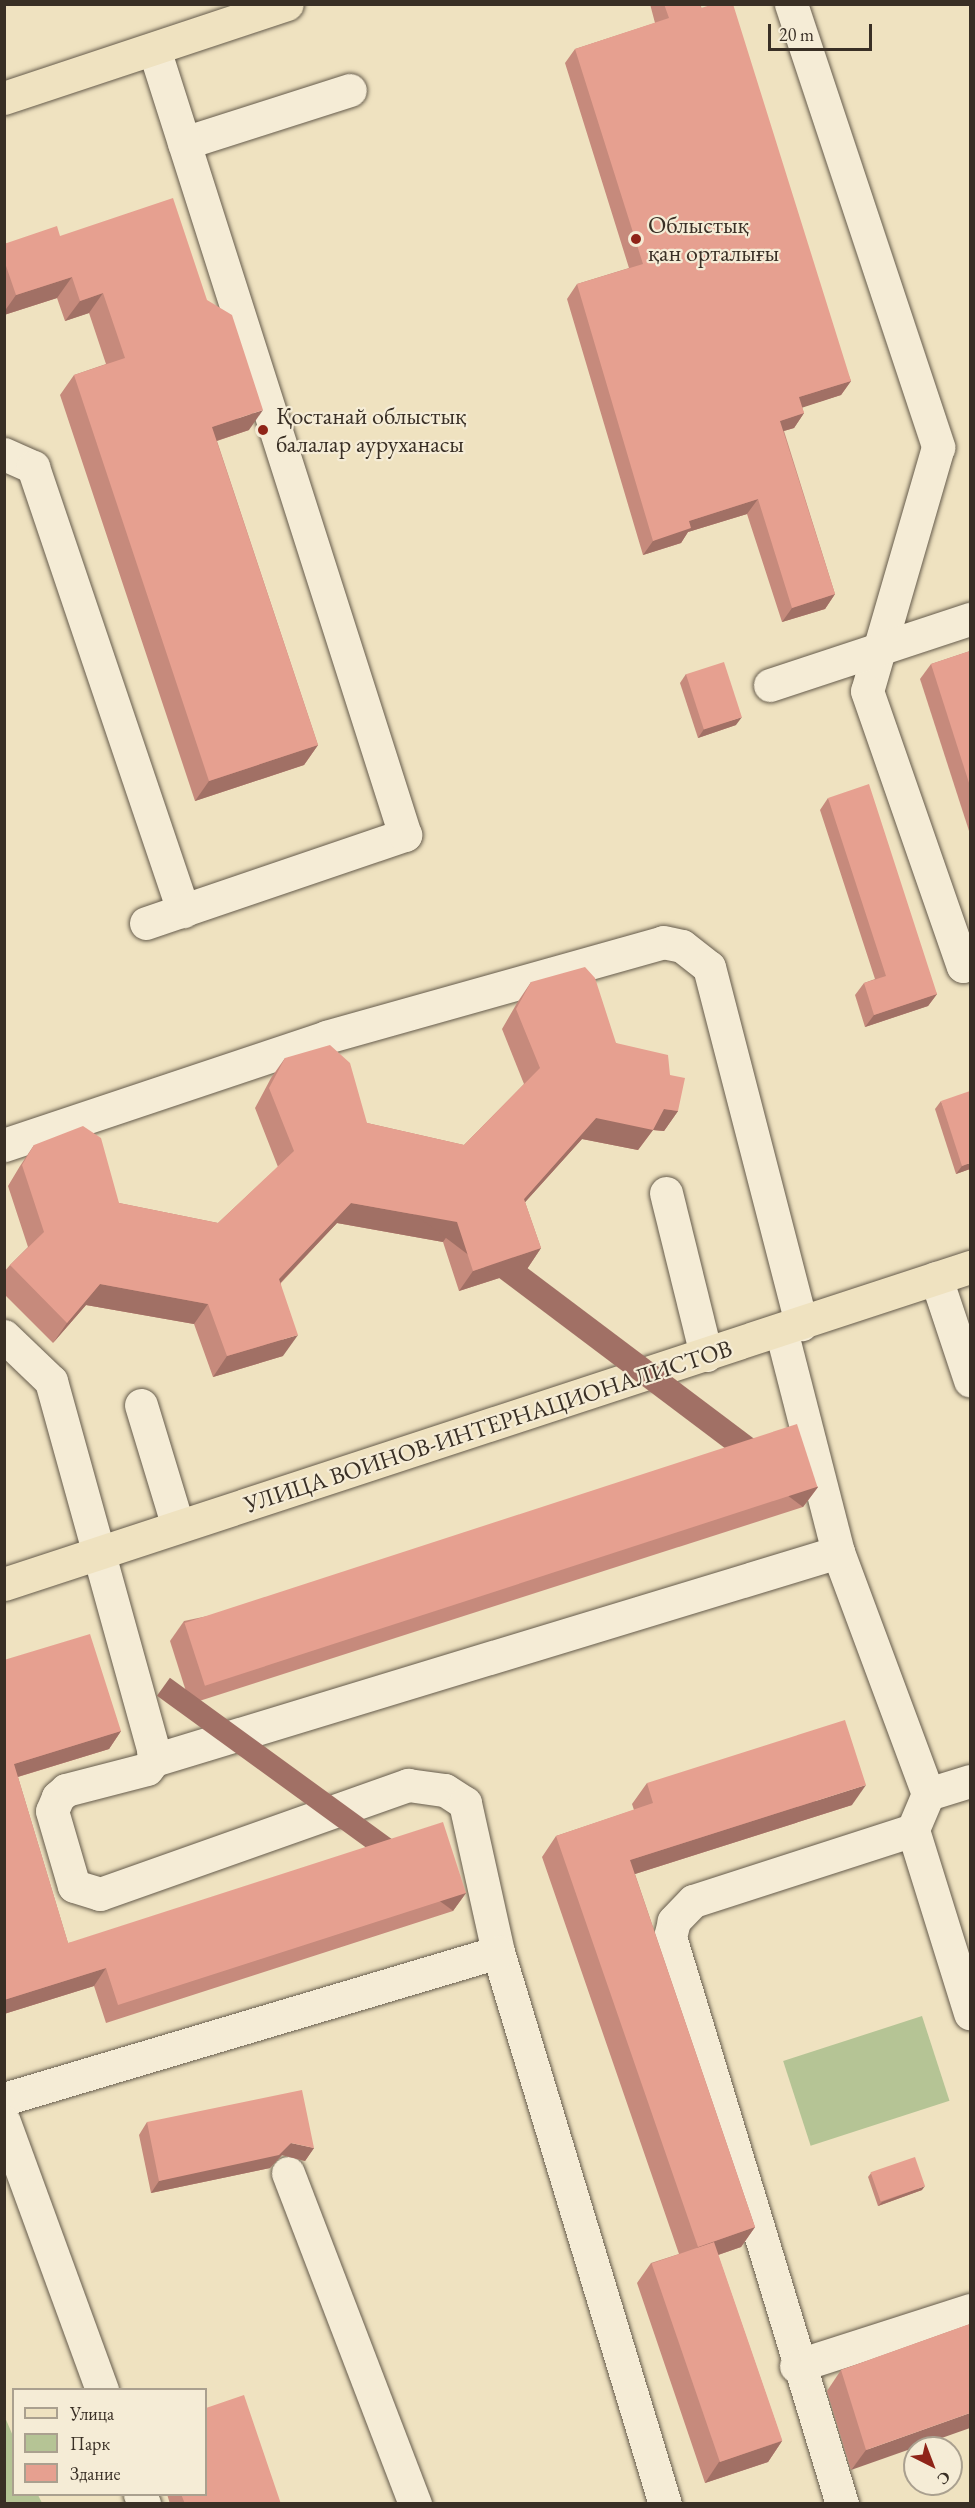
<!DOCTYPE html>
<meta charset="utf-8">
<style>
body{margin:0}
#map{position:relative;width:975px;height:2508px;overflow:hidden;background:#efe2c0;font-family:"EB Garamond",serif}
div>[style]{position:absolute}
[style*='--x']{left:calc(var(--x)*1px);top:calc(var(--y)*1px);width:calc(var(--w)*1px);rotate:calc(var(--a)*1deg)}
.green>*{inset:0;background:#b5c495;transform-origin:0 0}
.roads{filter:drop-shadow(0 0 2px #665c4c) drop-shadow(0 0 2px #665c4c)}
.minor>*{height:33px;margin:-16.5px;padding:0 16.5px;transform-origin:16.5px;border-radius:16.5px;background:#f5ecd6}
.major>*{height:33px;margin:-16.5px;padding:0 16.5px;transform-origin:16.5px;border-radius:16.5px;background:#efe2c0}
.wall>*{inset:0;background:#c68a7c}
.shaded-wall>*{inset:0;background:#a17065;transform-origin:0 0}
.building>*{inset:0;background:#e6a090;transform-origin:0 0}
.dots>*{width:16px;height:16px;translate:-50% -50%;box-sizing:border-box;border:3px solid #f5ecd6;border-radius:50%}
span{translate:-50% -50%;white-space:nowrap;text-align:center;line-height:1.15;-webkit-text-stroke:4.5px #f5ecd6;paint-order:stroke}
.poi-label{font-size:24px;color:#392f25}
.left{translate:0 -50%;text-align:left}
.street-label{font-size:24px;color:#392f25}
.frame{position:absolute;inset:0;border:6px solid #392f25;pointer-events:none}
.legend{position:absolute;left:12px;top:2388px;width:195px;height:108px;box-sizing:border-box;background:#f5ecd6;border:2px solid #aaa08f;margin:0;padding:8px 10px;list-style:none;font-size:18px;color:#392f25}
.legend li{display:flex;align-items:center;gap:12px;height:30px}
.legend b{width:30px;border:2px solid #aaa08f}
.north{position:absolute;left:903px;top:2436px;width:60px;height:60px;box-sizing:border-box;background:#f5ecd6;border:2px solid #aaa08f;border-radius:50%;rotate:138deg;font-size:16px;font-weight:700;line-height:24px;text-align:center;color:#392f25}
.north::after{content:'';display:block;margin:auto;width:21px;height:27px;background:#8f2418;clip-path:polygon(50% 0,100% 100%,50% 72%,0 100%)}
.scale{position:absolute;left:768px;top:24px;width:104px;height:27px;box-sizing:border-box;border:3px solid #392f25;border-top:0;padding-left:8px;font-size:18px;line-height:21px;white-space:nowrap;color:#392f25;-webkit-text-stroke:4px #f5ecd6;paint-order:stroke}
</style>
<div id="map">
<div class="green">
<i style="left:922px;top:2016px;width:89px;height:146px;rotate:72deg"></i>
<i style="clip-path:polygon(4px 2415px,13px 2436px,14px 2494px,38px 2495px,42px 2503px,5px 2503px)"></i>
</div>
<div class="roads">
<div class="minor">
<i style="--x:791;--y:4;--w:467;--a:71.6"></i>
<i style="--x:938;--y:447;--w:254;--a:106.2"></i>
<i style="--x:867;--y:691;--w:291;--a:70.8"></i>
<i style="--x:963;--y:966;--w:7;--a:-16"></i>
<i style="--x:184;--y:143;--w:174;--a:-17.7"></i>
<i style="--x:4;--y:454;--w:32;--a:24"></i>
<i style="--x:33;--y:467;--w:469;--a:71.3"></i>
<i style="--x:770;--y:685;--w:211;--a:-18.3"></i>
<i style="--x:146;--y:923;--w:274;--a:-18.8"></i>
<i style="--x:405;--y:835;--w:825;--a:-107.71"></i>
<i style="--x:4;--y:1145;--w:340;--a:-18.5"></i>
<i style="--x:326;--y:1037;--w:350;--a:-15.7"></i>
<i style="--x:663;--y:942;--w:19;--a:12"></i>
<i style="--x:682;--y:946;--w:34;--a:38"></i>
<i style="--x:709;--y:967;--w:369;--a:75.5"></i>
<i style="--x:666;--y:1193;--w:167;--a:76.1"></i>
<i style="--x:936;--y:1278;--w:108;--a:71.6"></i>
<i style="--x:781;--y:1330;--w:229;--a:75.6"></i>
<i style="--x:838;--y:1552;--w:258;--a:69.6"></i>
<i style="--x:928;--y:1794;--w:39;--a:113"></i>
<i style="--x:913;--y:1830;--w:231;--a:162.1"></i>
<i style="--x:693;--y:1901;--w:28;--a:134"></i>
<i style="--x:674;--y:1921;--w:16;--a:104"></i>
<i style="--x:670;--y:1937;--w:593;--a:73.12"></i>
<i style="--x:4;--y:1336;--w:65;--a:43.8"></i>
<i style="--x:51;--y:1381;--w:382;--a:74.5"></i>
<i style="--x:153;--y:1749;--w:11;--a:85"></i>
<i style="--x:154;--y:1760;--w:11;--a:128"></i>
<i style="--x:147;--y:1769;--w:84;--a:165.5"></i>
<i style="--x:66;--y:1790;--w:11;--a:139"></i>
<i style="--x:58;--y:1797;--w:15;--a:113"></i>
<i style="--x:52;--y:1811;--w:78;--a:73.7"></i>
<i style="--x:74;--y:1886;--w:27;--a:17"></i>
<i style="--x:100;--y:1894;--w:327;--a:-19.5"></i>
<i style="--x:408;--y:1785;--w:37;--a:8"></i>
<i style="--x:445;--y:1790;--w:24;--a:33"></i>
<i style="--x:465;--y:1803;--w:153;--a:77.5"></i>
<i style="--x:498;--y:1952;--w:577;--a:73.17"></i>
<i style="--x:141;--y:1405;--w:127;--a:73.1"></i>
<i style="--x:154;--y:1760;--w:715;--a:-16.91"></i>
<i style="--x:928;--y:1794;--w:44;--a:-17.2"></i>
<i style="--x:913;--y:1830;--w:192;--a:72.7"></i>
<i style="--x:4;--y:2099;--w:515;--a:-16.57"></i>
<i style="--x:4;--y:2122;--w:285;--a:69.9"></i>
<i style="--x:288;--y:2173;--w:355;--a:69"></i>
<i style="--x:796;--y:2366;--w:183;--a:-17.8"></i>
<i style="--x:140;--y:2494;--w:11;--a:68"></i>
</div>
<div class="major">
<i style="--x:4;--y:98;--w:298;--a:-18.4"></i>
<i style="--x:4;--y:1584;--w:1017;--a:-18.17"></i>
</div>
</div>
<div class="wall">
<i style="clip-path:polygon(650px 4px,700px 4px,851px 381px,841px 395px,802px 407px,804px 413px,794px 428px,784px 431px,835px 594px,825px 609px,782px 622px,747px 514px,688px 532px,681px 543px,643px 555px,567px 299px,577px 284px,629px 268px,565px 63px,575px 49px,655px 23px)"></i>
<i style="clip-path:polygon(60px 236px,249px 430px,217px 441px,318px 745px,304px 765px,195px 801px,60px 395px,74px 375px,106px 364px,89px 313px,65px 321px,57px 298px,4px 315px,4px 244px)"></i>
<i style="clip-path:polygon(970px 651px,970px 834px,920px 679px,931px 664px)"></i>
<i style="clip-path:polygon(686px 674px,736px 725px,698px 738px,680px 683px)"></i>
<i style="clip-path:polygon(828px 798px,937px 994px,928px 1006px,865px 1027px,855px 995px,864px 983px,875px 979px,820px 810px)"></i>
<i style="clip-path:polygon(531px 982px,616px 1043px,670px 1075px,678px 1111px,664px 1131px,653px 1130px,638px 1150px,582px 1139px,525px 1202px,541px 1248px,527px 1269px,459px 1291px,443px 1242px,337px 1223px,281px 1283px,283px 1356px,213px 1377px,194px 1324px,86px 1305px,53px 1343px,4px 1294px,4px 1272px,10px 1265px,28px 1247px,8px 1186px,20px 1166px,34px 1145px,119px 1203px,218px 1223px,278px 1167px,255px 1108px,271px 1078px,285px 1058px,367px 1123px,464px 1145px,524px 1084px,502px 1029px,517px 1003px)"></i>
<i style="clip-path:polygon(941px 1101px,970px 1169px,956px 1174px,935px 1109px)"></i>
<i style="clip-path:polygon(818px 1487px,803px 1507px,190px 1704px,170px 1641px,184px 1621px)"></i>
<i style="clip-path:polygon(4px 1660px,121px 1731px,109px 1749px,18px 1777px,68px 1943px,466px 1893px,453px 1911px,106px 2023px,94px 1986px,4px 2014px)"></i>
<i style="clip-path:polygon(647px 1783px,852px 1805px,635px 1874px,755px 2227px,741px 2247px,718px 2255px,782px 2441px,768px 2462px,705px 2483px,637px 2283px,651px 2263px,679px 2254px,542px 1857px,556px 1836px,634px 1810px,632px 1804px)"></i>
<i style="clip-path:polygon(147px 2122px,314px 2148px,305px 2161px,282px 2155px,270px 2168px,151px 2193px,139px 2135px)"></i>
<i style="clip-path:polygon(871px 2173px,922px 2190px,878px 2206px,868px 2177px)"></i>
<i style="clip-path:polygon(970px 2324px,851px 2470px,827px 2391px,841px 2370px)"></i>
<i style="clip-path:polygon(167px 2494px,206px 2494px,281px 2504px,170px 2504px)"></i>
</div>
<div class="shaded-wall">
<i style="clip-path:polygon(72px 277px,57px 298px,4px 315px,4px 312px,16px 295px)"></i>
<i style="clip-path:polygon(103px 293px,89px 313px,65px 321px,80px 301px)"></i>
<i style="clip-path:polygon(851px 381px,841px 395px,789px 412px,799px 397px)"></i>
<i style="clip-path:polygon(263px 410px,249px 430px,198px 447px,212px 427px)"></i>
<i style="clip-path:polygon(804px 413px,794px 428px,770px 435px,780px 421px)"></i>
<i style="clip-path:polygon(758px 499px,747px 514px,688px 532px,681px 543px,643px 555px,653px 541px,689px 521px)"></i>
<i style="clip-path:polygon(835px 594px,825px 609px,782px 622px,792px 608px)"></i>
<i style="clip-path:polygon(742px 717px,736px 725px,698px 738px,704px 729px)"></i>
<i style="clip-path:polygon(318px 745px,304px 765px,195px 801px,209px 781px)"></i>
<i style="clip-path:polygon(937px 994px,928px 1006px,865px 1027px,874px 1015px)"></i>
<i style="clip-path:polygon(664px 1109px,678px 1111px,664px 1131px,653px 1130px,638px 1150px,582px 1139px,510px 1219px,524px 1199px,596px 1118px)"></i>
<i style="clip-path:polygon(970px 1163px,970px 1169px,956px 1174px,962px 1166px)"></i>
<i style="clip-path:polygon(351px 1203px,457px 1222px,443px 1242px,337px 1223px,265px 1299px,279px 1279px)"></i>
<i style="clip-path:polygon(541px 1248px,527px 1269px,459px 1291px,473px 1271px)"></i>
<i style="clip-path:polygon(100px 1284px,208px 1304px,194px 1324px,86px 1305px,53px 1343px,67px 1323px)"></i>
<i style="clip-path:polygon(298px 1335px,283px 1356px,213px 1377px,227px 1356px)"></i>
<i style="left:818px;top:1487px;width:25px;height:644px;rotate:127deg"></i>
<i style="clip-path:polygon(121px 1731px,109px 1749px,4px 1781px,14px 1764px)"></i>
<i style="clip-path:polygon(866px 1785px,852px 1805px,616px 1880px,630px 1860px)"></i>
<i style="left:466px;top:1893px;width:22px;height:366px;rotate:126deg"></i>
<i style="clip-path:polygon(106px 1968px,94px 1986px,4px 2014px,4px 2000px)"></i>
<i style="clip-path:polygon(291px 2143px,314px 2148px,305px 2161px,282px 2155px,270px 2168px,151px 2193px,159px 2181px)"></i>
<i style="clip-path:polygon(925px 2186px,922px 2190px,878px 2206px,882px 2202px)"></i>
<i style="clip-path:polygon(755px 2227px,741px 2247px,683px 2267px,698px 2247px)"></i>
<i style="clip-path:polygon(970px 2413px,970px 2428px,851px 2470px,866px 2450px)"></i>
<i style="clip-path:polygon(782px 2441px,768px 2462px,705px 2483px,719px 2462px)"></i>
</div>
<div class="building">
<i style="clip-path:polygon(664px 4px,700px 4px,701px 8px,714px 4px,733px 4px,851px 381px,799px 397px,804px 413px,780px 421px,835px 594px,792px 608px,758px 499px,689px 521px,691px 528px,653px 541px,577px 284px,643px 264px,575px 49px,669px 18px)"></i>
<i style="clip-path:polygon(173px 198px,207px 300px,232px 315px,263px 410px,212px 427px,318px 745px,209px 781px,74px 375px,125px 358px,103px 293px,80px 301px,72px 277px,16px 295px,4px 260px,4px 244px,57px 226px,60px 236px)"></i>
<i style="clip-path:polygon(970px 651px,970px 786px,931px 664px)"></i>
<i style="left:724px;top:662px;width:58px;height:40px;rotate:72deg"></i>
<i style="clip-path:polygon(869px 784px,937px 994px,874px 1015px,864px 983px,886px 976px,828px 798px)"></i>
<i style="clip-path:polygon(585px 967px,595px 978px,616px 1043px,668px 1055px,670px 1075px,685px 1078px,678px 1111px,664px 1109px,653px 1130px,596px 1118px,524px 1199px,541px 1248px,473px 1271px,457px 1222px,351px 1203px,279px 1279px,298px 1335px,227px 1356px,208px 1304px,100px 1284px,67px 1323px,10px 1265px,44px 1232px,22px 1165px,34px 1145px,83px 1126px,101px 1138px,119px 1203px,218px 1223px,294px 1151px,269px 1088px,285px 1058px,330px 1045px,350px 1063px,367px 1123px,464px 1145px,540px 1068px,516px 1009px,531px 982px)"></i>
<i style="clip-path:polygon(970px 1091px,970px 1163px,962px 1166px,941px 1101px)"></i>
<i style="left:797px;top:1424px;width:66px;height:644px;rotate:72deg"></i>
<i style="clip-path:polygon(90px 1634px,121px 1731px,14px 1764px,68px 1943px,443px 1822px,466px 1893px,118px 2005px,106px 1968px,4px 2000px,4px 1660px)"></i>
<i style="clip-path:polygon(845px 1720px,866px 1785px,630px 1860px,755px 2227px,698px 2247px,556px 1836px,653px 1803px,647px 1783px)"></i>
<i style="clip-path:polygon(302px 2090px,314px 2148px,291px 2143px,279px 2155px,159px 2181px,147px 2122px)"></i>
<i style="left:915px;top:2157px;width:31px;height:47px;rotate:71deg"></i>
<i style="left:714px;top:2242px;width:210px;height:66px;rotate:71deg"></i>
<i style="clip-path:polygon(970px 2324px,970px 2413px,866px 2450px,841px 2370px)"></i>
<i style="clip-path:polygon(244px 2395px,281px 2504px,185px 2504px,181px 2494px,206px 2494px,206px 2408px)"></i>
</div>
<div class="dots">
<i style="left:636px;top:239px;background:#8f2418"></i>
<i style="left:263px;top:430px;background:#8f2418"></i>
</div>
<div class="poi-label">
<span class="left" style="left:648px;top:239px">Облыстық<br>қан орталығы</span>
<span class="left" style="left:276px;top:430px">Қостанай облыстық<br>балалар ауруханасы</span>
</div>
<div class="street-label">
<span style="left:488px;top:1426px;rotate:-18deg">УЛИЦА ВОИНОВ-ИНТЕРНАЦИОНАЛИСТОВ</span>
</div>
<div class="frame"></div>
<ul class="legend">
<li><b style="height:8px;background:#efe2c0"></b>Улица</li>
<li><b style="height:16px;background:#b5c495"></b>Парк</li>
<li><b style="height:16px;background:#e6a090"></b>Здание</li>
</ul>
<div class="north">С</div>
<div class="scale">20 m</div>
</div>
